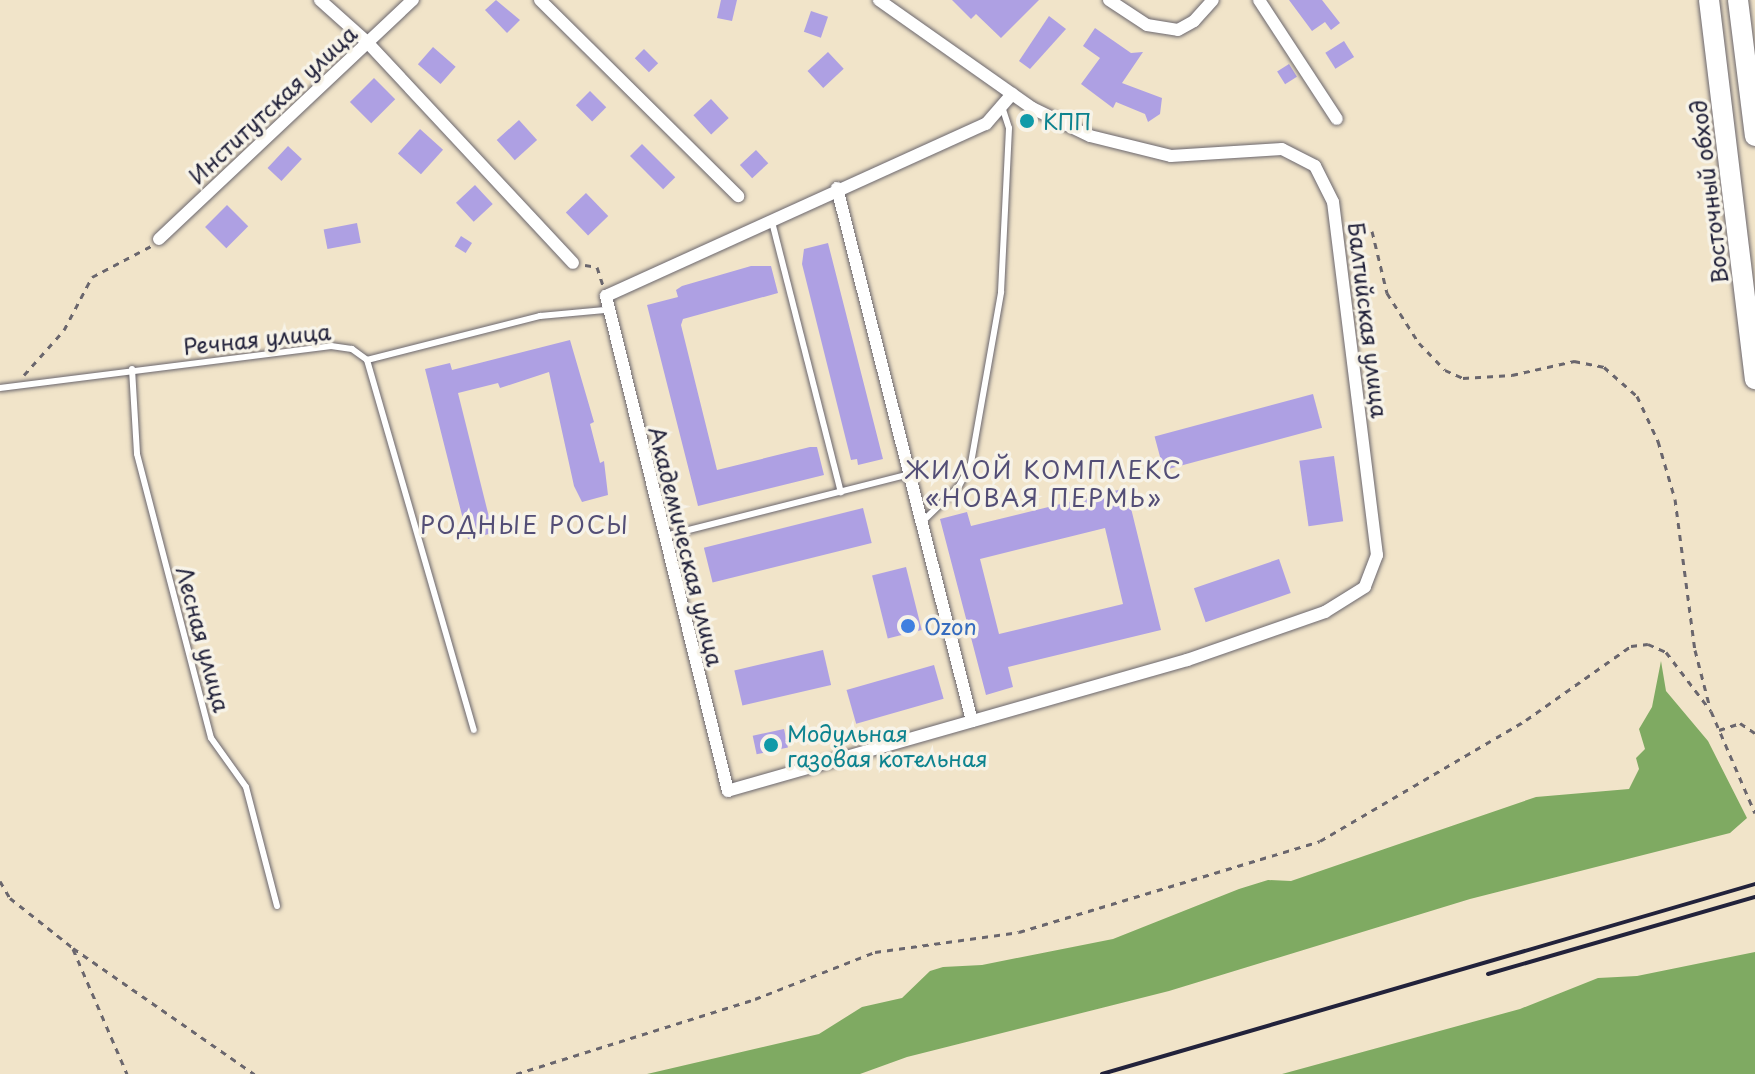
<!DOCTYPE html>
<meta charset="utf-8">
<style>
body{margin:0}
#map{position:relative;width:1755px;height:1074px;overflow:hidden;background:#f1e4c9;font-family:"Playpen Sans",sans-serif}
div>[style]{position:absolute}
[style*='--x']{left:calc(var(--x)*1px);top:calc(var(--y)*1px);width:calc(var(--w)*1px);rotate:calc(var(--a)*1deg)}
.forest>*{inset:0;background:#7faa62}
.building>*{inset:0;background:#aea0e3;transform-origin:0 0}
.path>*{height:3px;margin-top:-1.5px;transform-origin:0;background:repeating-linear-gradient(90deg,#6a666d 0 6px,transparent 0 12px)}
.roads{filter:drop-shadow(0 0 2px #6a666d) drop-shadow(0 0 2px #6a666d)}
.service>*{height:6px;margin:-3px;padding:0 3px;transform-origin:3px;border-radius:3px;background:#fff}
.minor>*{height:12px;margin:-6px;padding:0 6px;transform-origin:6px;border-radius:6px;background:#fff}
.trunk>*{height:20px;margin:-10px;padding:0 10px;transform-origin:10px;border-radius:10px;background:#fff}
.rail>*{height:4px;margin:-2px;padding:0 2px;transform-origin:2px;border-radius:2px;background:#22223b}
.dots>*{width:22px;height:22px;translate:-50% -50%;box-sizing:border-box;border:4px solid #f7f3e8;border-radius:50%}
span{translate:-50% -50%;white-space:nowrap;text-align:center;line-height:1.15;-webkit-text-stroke:7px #f7f3e8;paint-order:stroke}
.street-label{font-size:22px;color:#22223b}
.culture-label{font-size:22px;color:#0d838f}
.left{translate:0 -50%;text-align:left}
.shop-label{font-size:22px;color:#366cbe}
.neighbourhood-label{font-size:24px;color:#534e76;letter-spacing:2px}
</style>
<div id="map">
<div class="forest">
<i style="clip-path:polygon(1661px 661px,1666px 691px,1708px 741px,1747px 818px,1730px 833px,1470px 899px,1169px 991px,907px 1057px,860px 1074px,647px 1074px,819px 1034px,862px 1007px,902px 998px,930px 971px,943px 967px,982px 965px,1113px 939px,1239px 889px,1268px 880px,1291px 881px,1536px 797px,1629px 789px,1639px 769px,1636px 758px,1645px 749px,1639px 729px,1652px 707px)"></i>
<i style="clip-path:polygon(1755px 952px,1755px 1074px,1282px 1074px,1520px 1009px,1598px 978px,1637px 976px)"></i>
</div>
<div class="building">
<i style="clip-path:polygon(496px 0,520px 20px,507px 33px,485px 10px)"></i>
<i style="clip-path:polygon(721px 0,737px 0,732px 21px,717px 18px)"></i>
<i style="clip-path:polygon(952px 0,1039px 0,1001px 38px,976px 14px,971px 19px)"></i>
<i style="clip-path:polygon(1289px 0,1322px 0,1340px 23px,1331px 30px,1325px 22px,1312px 31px)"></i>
<i style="left:811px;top:11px;width:18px;height:22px;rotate:19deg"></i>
<i style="clip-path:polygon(1049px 16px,1066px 29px,1030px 69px,1019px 61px)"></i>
<i style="clip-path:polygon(1095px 28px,1131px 53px,1143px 52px,1122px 83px,1162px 98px,1160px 114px,1148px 122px,1145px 114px,1116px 102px,1113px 108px,1081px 84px,1100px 58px,1083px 46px)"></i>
<i style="left:1344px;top:41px;width:19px;height:22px;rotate:58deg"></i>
<i style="left:433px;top:47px;width:30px;height:23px;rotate:41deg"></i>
<i style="left:644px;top:49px;width:20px;height:13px;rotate:45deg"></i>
<i style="left:828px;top:52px;width:23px;height:28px;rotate:47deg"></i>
<i style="left:1289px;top:64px;width:15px;height:14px;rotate:58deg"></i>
<i style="left:374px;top:78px;width:30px;height:34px;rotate:45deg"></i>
<i style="left:590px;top:91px;width:23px;height:20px;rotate:45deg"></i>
<i style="left:711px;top:99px;width:26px;height:24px;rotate:47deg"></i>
<i style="left:519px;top:120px;width:27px;height:30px;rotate:48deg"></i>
<i style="left:420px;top:129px;width:31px;height:33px;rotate:42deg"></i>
<i style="left:642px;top:144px;width:47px;height:17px;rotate:45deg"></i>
<i style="left:288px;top:146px;width:19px;height:30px;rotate:43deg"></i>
<i style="left:756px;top:150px;width:18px;height:22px;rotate:47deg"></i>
<i style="left:475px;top:185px;width:26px;height:26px;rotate:47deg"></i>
<i style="left:586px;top:193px;width:32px;height:28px;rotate:46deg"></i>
<i style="left:227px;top:205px;width:30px;height:31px;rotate:45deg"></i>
<i style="left:357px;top:223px;width:20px;height:34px;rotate:79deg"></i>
<i style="left:461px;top:236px;width:13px;height:12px;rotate:32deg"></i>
<i style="clip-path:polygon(828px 243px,883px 459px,858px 465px,857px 459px,851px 460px,802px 264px,804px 249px)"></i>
<i style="clip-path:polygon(751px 266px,771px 266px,778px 293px,683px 319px,681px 325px,717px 470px,810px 447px,817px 447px,824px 475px,698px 506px,647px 305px,678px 297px,676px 290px,682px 286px)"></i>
<i style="clip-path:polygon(570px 340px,594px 422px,590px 424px,600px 463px,604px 461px,608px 495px,582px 502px,574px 486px,549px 372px,500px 388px,498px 383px,458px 393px,493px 533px,468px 539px,425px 369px,450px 363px,452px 370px)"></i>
<i style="left:1313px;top:394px;width:35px;height:164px;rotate:75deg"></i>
<i style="left:1334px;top:456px;width:66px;height:35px;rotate:82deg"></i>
<i style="clip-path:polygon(evenodd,1126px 488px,1161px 630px,1008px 667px,1013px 687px,986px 695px,940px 519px,967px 512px,971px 526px,1126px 488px,1105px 528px,1123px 604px,999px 634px,980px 559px,1105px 528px)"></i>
<i style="left:863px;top:508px;width:36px;height:164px;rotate:76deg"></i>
<i style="left:1279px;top:559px;width:36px;height:90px;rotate:71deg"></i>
<i style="left:906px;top:567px;width:65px;height:35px;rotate:76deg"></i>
<i style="left:823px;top:650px;width:36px;height:91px;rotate:77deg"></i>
<i style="left:934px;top:665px;width:35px;height:91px;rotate:74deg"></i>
<i style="left:784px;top:729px;width:19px;height:32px;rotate:78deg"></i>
</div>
<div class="path">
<i style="--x:1372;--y:231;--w:64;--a:76.4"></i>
<i style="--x:1387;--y:293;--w:59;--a:57.4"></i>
<i style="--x:1419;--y:343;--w:37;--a:46"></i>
<i style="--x:1445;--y:370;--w:20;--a:24"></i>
<i style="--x:1463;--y:378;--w:49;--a:-3.5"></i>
<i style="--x:1512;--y:375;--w:64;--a:-12.7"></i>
<i style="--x:1574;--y:361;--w:31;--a:11"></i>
<i style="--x:1604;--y:367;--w:44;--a:41.3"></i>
<i style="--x:1637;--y:396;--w:50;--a:65"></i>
<i style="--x:1658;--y:441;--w:60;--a:73.7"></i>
<i style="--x:1675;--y:499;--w:152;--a:82.5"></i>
<i style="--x:1695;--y:650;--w:56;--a:75.5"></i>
<i style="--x:585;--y:265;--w:12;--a:9"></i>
<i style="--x:597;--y:267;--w:20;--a:72"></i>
<i style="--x:24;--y:375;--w:60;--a:-48.4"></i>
<i style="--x:64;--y:330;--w:60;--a:-62.2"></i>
<i style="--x:92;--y:277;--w:67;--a:-27.7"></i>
<i style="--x:1711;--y:711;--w:111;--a:66.7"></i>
<i style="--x:1719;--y:730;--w:22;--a:-18"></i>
<i style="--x:1740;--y:723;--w:18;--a:34"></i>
<i style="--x:0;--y:881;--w:20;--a:60"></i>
<i style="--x:10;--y:898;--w:80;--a:38.4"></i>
<i style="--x:73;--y:948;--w:221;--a:34.8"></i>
<i style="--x:73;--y:949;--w:136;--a:66.6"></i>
<i style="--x:516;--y:1074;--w:250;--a:-17.4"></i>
<i style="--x:755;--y:999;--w:129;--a:-21.4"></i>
<i style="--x:875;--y:952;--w:145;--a:-7.9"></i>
<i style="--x:1019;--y:932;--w:314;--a:-16.8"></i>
<i style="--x:1320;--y:841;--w:239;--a:-30.4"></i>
<i style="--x:1526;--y:720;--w:128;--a:-35.2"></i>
<i style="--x:1631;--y:646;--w:17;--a:-7"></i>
<i style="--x:1648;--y:644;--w:20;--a:24"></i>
<i style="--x:1666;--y:652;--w:74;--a:52.7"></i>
</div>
<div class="roads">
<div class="service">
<i style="--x:772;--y:222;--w:279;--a:75.7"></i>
<i style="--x:367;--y:360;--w:385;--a:73.9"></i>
<i style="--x:132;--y:369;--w:85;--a:86.6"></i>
<i style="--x:137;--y:454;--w:293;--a:75.4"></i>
<i style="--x:211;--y:738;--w:60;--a:54.5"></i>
<i style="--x:246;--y:787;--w:123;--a:75.4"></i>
<i style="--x:0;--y:388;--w:334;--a:-7.2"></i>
<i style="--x:331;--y:346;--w:21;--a:8"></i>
<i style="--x:352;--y:349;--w:19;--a:36"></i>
<i style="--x:367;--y:360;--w:179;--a:-14.3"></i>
<i style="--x:540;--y:316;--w:65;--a:-5.3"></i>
<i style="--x:921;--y:523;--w:53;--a:-44.2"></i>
<i style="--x:959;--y:486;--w:26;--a:-62"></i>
<i style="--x:971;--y:463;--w:174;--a:-80"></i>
<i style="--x:1001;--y:292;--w:164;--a:-87.2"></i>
<i style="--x:1009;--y:128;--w:19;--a:-108"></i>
<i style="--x:665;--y:536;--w:249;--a:-14.2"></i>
</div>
<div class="minor">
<i style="--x:320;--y:0;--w:63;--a:41.8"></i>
<i style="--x:367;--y:42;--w:302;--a:47"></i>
<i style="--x:540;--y:0;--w:279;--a:44.7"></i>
<i style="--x:879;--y:0;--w:187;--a:35.2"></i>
<i style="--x:1032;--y:108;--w:64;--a:25.8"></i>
<i style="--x:1090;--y:136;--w:83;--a:13.9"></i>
<i style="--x:1171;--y:156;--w:111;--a:-3.6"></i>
<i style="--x:1282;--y:149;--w:37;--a:27"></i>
<i style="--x:1315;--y:166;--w:40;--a:63.4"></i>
<i style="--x:1333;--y:202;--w:356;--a:82.9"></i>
<i style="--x:1377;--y:555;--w:34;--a:111"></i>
<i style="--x:1365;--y:587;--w:47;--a:148"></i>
<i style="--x:1325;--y:612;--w:146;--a:160.8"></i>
<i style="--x:1187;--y:660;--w:477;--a:164.1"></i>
<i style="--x:728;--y:791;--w:510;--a:-103.85"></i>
<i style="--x:606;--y:296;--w:417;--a:-24.4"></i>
<i style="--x:986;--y:124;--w:40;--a:-49"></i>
<i style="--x:1109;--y:0;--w:45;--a:33.3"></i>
<i style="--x:1147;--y:25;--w:31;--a:9"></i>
<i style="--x:1178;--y:30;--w:18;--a:-29"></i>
<i style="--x:1194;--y:21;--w:28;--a:-48"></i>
<i style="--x:1259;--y:0;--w:142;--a:56.8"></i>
<i style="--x:837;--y:188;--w:550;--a:75.79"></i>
<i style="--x:159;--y:239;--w:349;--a:-43.3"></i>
</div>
<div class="trunk">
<i style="--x:1709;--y:0;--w:382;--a:83.1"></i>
<i style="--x:1738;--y:0;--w:137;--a:82.9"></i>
</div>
</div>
<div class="rail">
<i style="--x:1488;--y:974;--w:278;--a:-16.1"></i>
<i style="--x:1102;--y:1074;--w:680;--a:-16.22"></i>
</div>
<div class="dots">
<i style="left:1027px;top:121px;background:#0f9aa8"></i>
<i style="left:908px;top:626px;background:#3f7fe0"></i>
<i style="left:771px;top:745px;background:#0f9aa8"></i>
</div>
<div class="street-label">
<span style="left:272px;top:104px;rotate:-43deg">Институтская улица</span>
<span style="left:1708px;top:192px;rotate:-97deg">Восточный обход</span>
<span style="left:1369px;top:320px;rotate:83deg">Балтийская улица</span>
<span style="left:257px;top:338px;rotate:-6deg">Речная улица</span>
<span style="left:687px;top:546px;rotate:76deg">Академическая улица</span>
<span style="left:204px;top:639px;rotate:75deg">Лесная улица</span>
</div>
<div class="culture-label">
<span class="left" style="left:1043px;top:121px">КПП</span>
<span class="left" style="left:787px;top:745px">Модульная<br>газовая котельная</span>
</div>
<div class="shop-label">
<span class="left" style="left:924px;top:626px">Ozon</span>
</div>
<div class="neighbourhood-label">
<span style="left:1044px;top:484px">ЖИЛОЙ КОМПЛЕКС<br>«НОВАЯ ПЕРМЬ»</span>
<span style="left:525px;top:525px">РОДНЫЕ РОСЫ</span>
</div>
</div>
